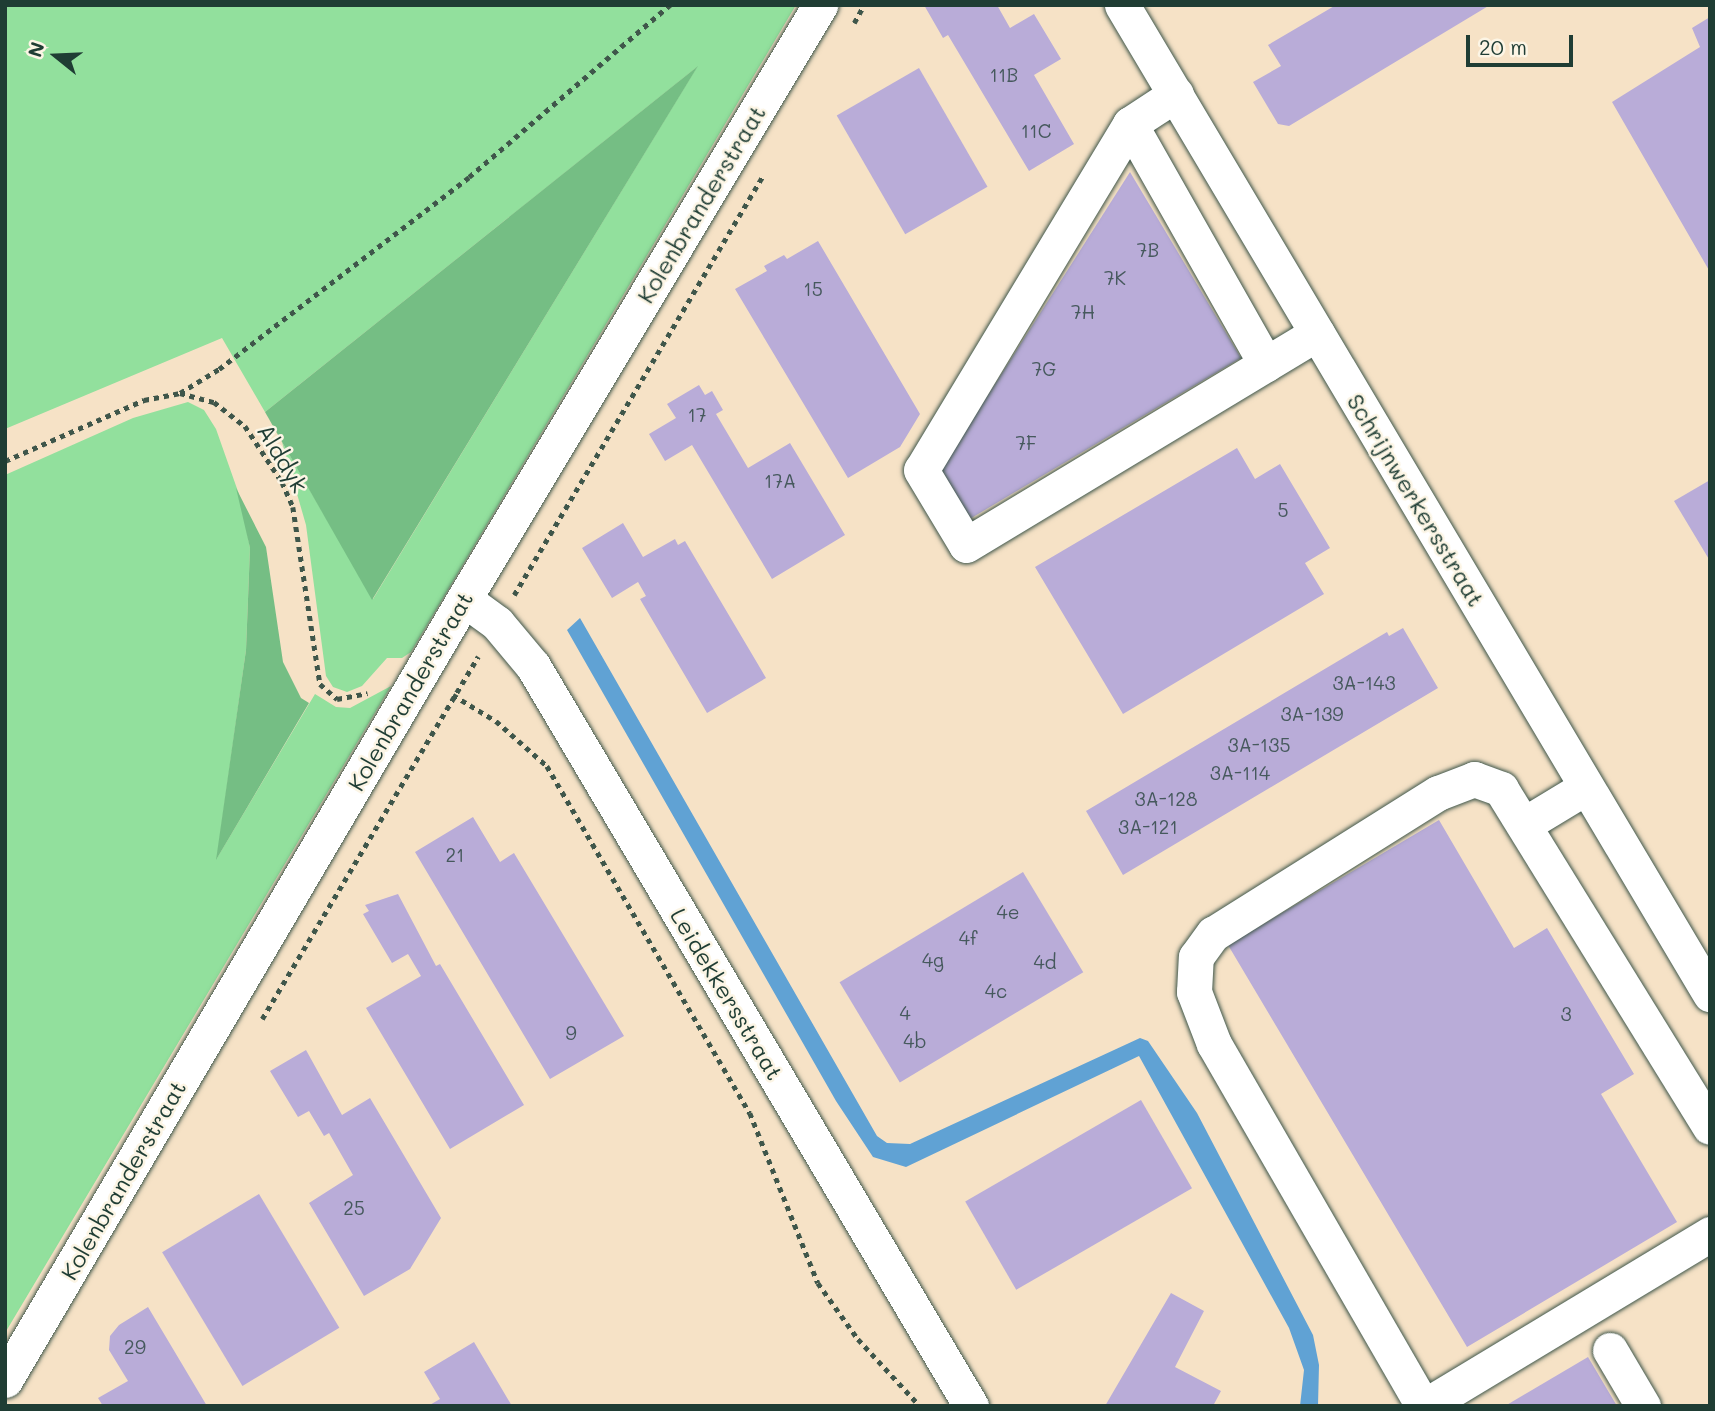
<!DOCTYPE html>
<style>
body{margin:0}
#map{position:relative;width:1715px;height:1411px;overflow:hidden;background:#f6e2c6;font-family:Mali,sans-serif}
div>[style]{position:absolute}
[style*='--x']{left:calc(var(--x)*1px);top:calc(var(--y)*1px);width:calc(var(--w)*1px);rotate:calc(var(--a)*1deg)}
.green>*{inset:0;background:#92e09d}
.forest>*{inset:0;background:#75be84}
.water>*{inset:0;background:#60a2d4}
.building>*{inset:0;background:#b9acd8;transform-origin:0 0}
.path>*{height:4.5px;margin-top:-2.25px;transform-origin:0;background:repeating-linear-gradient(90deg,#3f564a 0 5px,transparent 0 10px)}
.roads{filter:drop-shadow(0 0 2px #3f564a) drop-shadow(0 0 2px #3f564a)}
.minor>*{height:35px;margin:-17.5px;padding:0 17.5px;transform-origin:17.5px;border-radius:17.5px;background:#fff}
span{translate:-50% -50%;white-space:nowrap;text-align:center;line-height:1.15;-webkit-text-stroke:5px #fcf5e5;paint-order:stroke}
.number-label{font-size:19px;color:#46595d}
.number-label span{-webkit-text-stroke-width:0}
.street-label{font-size:23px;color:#1f3d34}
.frame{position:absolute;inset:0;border:7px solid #1f3d34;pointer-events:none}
.north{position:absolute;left:21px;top:21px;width:70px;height:70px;-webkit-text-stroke:5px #fcf5e5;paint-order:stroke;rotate:288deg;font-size:19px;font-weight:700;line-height:28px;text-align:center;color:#1f3d34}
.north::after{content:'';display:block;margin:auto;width:24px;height:32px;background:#1f3d34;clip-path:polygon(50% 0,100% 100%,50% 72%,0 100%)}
.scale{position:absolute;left:1466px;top:35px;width:107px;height:32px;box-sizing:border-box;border:4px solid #1f3d34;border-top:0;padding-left:9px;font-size:21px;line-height:24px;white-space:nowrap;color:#1f3d34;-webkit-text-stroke:5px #fcf5e5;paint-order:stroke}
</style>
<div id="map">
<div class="green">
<i style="clip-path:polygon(5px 5px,796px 5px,411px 652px,402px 658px,387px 658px,362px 686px,347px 692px,333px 687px,326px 676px,306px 525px,282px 442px,373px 599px,697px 67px,265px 412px,222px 338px,5px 429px)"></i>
<i style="clip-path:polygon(188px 402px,204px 410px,216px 429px,241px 500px,250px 548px,246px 650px,217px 858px,315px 694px,336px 707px,350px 708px,391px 686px,5px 1333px,5px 475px,133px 418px)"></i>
</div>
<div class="forest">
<i style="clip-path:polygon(698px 66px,372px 600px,265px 412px)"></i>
<i style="clip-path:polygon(236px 488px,266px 547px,283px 662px,301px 698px,309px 703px,216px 860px,246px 650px,250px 548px)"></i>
</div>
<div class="water">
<i style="clip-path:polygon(580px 618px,877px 1136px,887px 1143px,910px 1144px,1140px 1038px,1148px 1041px,1197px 1113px,1313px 1335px,1319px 1365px,1318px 1406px,1300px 1406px,1304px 1370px,1289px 1328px,1139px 1056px,906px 1167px,873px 1157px,836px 1101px,567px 630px)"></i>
</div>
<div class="building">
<i style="clip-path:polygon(924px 5px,997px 5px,1010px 28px,1034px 14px,1061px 59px,1034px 75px,1074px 144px,1029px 171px,948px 35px,943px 38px)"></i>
<i style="clip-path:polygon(1336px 5px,1490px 5px,1289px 126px,1278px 124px,1253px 82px,1281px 66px,1268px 45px)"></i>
<i style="clip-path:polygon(1710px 17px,1710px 272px,1612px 102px,1700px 47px,1692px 28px)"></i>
<i style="left:919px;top:68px;width:137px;height:95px;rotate:60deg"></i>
<i style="clip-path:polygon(1130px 172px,1241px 358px,968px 520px,939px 472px)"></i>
<i style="clip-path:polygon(818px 241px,920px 414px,900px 447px,848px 478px,735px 289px,767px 271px,764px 266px,784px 255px,787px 259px)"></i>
<i style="clip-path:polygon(699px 385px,705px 395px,712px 391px,723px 410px,716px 414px,748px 468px,790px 443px,845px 535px,772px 579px,692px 445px,665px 461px,649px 434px,676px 418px,667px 404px)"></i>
<i style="clip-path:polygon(1237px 448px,1255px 479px,1280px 464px,1330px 548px,1305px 563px,1324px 594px,1123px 714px,1035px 567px)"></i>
<i style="clip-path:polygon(1710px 480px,1710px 561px,1674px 501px)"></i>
<i style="clip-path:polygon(623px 523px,643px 557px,675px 539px,678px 545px,685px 541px,766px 678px,707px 713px,640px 599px,646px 596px,638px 582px,612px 598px,582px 548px)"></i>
<i style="clip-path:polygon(1403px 628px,1438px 688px,1123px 875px,1086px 811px,1387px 632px,1389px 636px)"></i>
<i style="clip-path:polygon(473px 817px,500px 862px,514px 853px,624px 1036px,550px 1079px,415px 852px)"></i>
<i style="clip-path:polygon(1439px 820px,1514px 948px,1547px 928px,1634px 1074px,1601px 1094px,1677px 1222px,1467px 1347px,1228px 945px)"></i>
<i style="left:1023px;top:872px;width:117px;height:214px;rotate:59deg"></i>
<i style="clip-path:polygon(398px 894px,436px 966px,440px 964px,524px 1105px,450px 1149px,366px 1008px,421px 976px,408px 954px,392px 963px,363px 914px,369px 911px,365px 905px)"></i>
<i style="clip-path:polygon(306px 1050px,342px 1115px,370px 1098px,441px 1218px,410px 1269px,364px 1296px,309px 1203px,353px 1175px,329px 1133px,324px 1136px,309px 1111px,298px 1117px,270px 1071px)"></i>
<i style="left:1141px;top:1100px;width:102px;height:203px;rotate:60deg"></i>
<i style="left:259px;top:1194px;width:156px;height:113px;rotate:59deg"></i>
<i style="clip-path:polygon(1171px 1293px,1204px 1311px,1175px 1367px,1221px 1391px,1213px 1406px,1105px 1406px)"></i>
<i style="clip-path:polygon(148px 1307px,207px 1406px,103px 1406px,98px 1398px,128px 1381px,109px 1350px,110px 1336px,119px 1325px)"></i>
<i style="clip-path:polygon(474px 1342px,512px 1406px,428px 1406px,440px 1399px,424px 1372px)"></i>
<i style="clip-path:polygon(1588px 1357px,1617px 1406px,1505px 1406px)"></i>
</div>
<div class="path">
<i style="--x:854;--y:23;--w:21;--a:-61"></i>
<i style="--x:180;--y:393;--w:46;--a:-31.6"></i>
<i style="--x:219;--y:369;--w:315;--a:-37.5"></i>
<i style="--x:469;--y:177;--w:265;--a:-40.6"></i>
<i style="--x:5;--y:461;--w:152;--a:-23.7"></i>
<i style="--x:144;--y:400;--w:37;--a:-11"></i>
<i style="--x:180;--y:393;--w:35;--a:15"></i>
<i style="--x:214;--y:402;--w:39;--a:38"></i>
<i style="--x:245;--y:426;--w:67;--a:56.5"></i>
<i style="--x:282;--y:482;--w:27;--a:66"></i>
<i style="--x:293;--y:507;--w:179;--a:81.3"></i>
<i style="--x:320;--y:684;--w:23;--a:41"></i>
<i style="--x:337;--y:699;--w:31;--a:-11"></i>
<i style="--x:514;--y:595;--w:488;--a:-59.3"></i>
<i style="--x:453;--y:695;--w:50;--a:31.2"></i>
<i style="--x:496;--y:721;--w:68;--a:41.4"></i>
<i style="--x:547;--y:766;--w:402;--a:59.7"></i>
<i style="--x:750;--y:1113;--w:183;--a:68.2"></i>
<i style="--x:818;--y:1283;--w:69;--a:54.5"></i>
<i style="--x:858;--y:1339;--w:91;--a:47.2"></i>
<i style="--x:262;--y:1019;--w:422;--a:-59.2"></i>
</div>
<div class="roads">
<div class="minor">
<i style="--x:1122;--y:5;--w:1151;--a:59.27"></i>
<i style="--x:1176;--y:94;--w:55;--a:146.9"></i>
<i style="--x:1130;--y:124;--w:404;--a:121.1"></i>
<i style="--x:921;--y:470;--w:87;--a:59"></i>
<i style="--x:966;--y:545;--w:410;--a:-31.1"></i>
<i style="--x:1130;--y:124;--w:276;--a:60.5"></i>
<i style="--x:464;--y:599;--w:41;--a:36"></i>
<i style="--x:497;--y:623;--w:56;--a:50.1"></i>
<i style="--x:533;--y:666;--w:860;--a:59.38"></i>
<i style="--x:1525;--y:824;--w:71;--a:-31.2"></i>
<i style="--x:1610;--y:1350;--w:65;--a:59.5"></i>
<i style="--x:5;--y:1380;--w:906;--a:-59.56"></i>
<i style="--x:464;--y:599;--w:693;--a:-59.06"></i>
<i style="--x:1423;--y:1406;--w:418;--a:-120"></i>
<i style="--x:1214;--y:1044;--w:56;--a:-111"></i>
<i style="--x:1194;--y:992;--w:35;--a:-87"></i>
<i style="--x:1196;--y:957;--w:29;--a:-54"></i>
<i style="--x:1213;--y:934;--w:266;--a:-32.1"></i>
<i style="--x:1438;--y:793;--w:39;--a:-21"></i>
<i style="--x:1474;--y:779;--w:29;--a:20"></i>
<i style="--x:1501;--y:789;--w:397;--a:58.3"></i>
<i style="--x:1425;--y:1406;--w:333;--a:-31.1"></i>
</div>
</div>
<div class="number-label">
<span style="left:1004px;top:75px">11B</span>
<span style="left:1036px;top:131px">11C</span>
<span style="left:1148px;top:250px">7B</span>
<span style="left:1115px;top:278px">7K</span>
<span style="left:813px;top:289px">15</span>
<span style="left:1083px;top:312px">7H</span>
<span style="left:1044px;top:369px">7G</span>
<span style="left:697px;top:415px">17</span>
<span style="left:1026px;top:443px">7F</span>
<span style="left:780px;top:481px">17A</span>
<span style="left:1283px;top:510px">5</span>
<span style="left:1364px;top:683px">3A-143</span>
<span style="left:1312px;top:714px">3A-139</span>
<span style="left:1259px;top:745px">3A-135</span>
<span style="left:1240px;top:773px">3A-114</span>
<span style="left:1166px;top:799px">3A-128</span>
<span style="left:1148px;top:827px">3A-121</span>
<span style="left:455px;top:855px">21</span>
<span style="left:1008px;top:912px">4e</span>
<span style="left:968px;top:938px">4f</span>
<span style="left:933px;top:960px">4g</span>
<span style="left:1045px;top:962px">4d</span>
<span style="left:996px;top:991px">4c</span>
<span style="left:905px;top:1013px">4</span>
<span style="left:1566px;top:1014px">3</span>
<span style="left:571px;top:1033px">9</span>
<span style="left:915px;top:1041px">4b</span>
<span style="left:354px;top:1208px">25</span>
<span style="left:135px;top:1347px">29</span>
</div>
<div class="street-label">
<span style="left:701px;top:204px;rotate:-59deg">Kolenbranderstraat</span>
<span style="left:283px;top:458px;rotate:59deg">Alddyk</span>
<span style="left:1416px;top:500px;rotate:59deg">Schrijnwerkersstraat</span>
<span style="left:410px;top:691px;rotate:-60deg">Kolenbranderstraat</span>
<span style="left:727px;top:994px;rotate:59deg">Leidekkersstraat</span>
<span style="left:123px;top:1180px;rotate:-60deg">Kolenbranderstraat</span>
</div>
<div class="frame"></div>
<div class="north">N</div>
<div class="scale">20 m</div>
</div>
